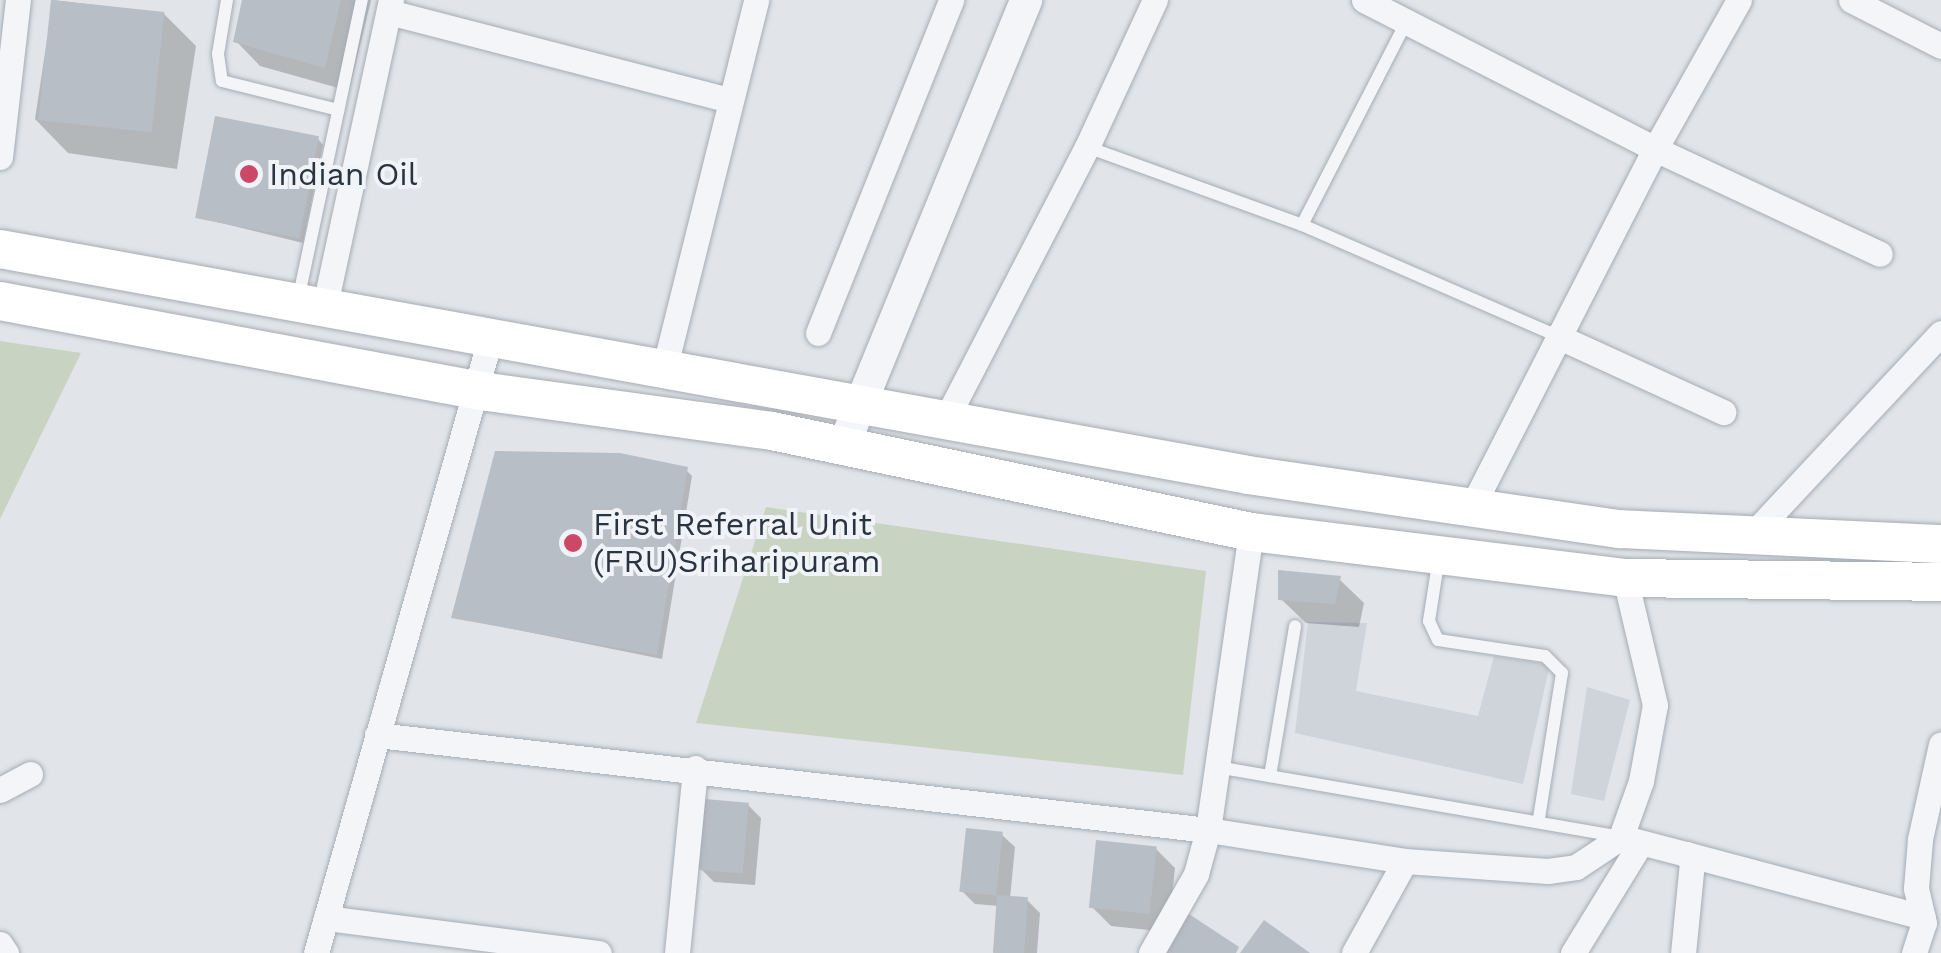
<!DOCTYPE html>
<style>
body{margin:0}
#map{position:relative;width:1941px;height:953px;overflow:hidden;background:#e1e5e9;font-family:"Work Sans",sans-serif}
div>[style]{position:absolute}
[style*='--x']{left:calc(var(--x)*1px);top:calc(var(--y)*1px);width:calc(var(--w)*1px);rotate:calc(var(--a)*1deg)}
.built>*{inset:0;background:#cfd4db}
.green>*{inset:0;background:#c8d3c2}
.shadow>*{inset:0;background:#0003}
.building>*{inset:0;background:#b8bec6;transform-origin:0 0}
.roads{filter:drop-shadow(0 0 2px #a6acb3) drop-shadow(0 0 2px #a6acb3)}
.service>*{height:12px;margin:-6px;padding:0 6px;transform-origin:6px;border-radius:6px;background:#f3f5f8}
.minor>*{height:25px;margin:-12.5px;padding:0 12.5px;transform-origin:12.5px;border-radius:12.5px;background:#f3f5f8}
.tertiary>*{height:32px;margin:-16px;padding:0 16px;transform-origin:16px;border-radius:16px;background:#f3f5f8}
.secondary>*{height:38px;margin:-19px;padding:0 19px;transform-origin:19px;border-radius:19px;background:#fff}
.dots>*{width:28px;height:28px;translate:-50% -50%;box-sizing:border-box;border:5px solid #f0f3f7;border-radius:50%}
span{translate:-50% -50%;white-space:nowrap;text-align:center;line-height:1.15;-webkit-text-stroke:8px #f0f3f7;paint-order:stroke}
.poi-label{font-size:32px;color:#2a3440}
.left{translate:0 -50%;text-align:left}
</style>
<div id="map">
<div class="built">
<i style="clip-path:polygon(1308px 622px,1367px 623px,1356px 691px,1478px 716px,1494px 656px,1550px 665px,1523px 784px,1295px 733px)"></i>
<i style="clip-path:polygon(1587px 687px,1630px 700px,1604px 801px,1571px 794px)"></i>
</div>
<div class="green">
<i style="clip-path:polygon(0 341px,81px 353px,0 519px)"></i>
<i style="clip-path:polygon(766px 507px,1206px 571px,1183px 775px,696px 723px)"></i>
</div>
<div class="shadow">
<i style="clip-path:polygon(53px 0,163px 13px,196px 46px,177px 169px,68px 153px,35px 119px)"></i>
<i style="clip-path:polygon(244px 0,371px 0,349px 91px,260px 66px,236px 41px)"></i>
<i style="clip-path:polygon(318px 139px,323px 145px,303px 243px,197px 217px)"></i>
<i style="clip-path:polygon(686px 470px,692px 476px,662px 659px,453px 617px)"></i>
<i style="clip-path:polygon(1339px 579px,1364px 603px,1359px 627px,1306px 623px,1281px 599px)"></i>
<i style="clip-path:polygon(748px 805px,761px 818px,755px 885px,714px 882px,701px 869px)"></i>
<i style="clip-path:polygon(1002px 835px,1015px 847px,1010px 899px,1027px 900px,1040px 913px,1037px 953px,996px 953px,999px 906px,975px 904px,962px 891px)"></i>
<i style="clip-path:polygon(1156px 849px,1175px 868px,1168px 932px,1111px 926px,1092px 907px)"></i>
</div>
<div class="building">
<i style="left:51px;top:0;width:114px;height:121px;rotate:6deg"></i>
<i style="clip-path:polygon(242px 0,341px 0,325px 68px,233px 42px)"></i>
<i style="left:215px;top:116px;width:106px;height:104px;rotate:11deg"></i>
<i style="clip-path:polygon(495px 451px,620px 453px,688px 467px,657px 655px,451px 618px)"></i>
<i style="clip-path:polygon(1278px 570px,1341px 576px,1335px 604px,1278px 600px)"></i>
<i style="left:705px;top:799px;width:44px;height:71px;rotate:5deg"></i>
<i style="left:966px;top:828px;width:37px;height:64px;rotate:6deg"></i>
<i style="left:1096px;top:840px;width:61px;height:68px;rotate:6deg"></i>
<i style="left:997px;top:895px;width:31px;height:58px;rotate:4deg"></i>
<i style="clip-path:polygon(1183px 910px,1239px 947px,1236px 953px,1154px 953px)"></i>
<i style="clip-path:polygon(1264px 920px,1310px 953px,1240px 953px)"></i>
</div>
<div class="roads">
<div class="service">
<i style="--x:227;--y:0;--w:55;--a:99.5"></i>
<i style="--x:218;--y:54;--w:27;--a:82"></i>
<i style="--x:222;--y:81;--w:120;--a:14"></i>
<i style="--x:1087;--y:147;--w:229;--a:19.9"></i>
<i style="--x:1302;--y:225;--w:278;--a:23.5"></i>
<i style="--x:1302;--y:225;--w:229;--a:-62.8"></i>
<i style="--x:298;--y:300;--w:307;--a:-78"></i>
<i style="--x:1439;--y:557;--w:65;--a:98.9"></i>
<i style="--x:1429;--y:621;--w:21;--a:65"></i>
<i style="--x:1438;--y:640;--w:108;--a:8.5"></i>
<i style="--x:1545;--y:656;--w:24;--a:45"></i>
<i style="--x:1562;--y:673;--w:147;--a:99"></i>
<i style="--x:1217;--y:767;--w:407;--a:9.8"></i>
<i style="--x:1270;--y:776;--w:152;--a:-80.5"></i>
</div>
<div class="minor">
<i style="--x:1364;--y:0;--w:327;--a:27.1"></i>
<i style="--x:1655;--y:149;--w:403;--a:117.1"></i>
<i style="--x:1739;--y:0;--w:171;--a:119.4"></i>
<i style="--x:1655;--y:149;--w:248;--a:25"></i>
<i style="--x:1851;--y:0;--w:101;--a:27.1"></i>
<i style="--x:389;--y:12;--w:351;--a:14.5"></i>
<i style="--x:0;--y:157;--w:158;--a:-83.5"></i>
<i style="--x:325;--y:305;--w:312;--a:-77.8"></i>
<i style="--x:818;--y:333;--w:359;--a:-68.2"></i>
<i style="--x:1557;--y:336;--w:183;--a:24.6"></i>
<i style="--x:665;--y:366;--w:377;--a:-76"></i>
<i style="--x:947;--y:417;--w:304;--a:-62.6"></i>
<i style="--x:1087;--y:147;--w:162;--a:-65.2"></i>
<i style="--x:1751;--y:536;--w:278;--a:-46.9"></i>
<i style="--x:377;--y:735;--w:836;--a:6.52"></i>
<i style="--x:1208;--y:830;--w:199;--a:8.9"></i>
<i style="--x:1405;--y:861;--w:143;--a:4"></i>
<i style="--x:1548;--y:871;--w:28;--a:-8"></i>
<i style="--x:1576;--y:867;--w:54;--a:-33.7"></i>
<i style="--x:1621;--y:837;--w:59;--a:-70.3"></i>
<i style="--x:1641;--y:781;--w:77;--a:-79.6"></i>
<i style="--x:1655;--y:705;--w:130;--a:-103.3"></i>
<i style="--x:0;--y:790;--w:34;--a:-28"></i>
<i style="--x:1621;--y:837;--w:67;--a:14.7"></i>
<i style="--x:1686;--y:854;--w:10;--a:53"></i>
<i style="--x:1692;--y:862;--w:91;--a:95.6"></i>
<i style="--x:1686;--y:854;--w:245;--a:14.9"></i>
<i style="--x:326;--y:918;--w:275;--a:7.3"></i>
<i style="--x:0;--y:944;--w:11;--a:56"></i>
<i style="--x:316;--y:953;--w:641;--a:-74.17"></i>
<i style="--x:677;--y:953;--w:186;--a:-84.4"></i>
<i style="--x:1151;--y:953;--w:91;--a:-60.3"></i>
<i style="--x:1196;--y:874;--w:46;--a:-74.7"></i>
<i style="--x:1208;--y:830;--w:301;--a:-81.8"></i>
<i style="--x:1354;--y:953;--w:105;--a:-61"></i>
<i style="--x:1573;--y:953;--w:128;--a:-58.4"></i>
<i style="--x:1914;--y:953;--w:32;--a:-72"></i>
<i style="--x:1924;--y:923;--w:36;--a:-103"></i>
<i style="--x:1916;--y:888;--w:49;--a:-85.3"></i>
<i style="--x:1920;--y:839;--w:97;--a:-77.5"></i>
</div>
<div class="tertiary">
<i style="--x:843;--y:447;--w:483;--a:-67.7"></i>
</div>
<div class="secondary">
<i style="--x:0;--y:249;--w:1268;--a:10.26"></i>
<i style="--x:1248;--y:475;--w:376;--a:8.3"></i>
<i style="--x:1620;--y:529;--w:321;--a:2.7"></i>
<i style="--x:0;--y:301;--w:488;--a:10.6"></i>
<i style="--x:480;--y:391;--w:295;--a:7.8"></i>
<i style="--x:772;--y:431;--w:490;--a:11.9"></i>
<i style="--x:1251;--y:532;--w:377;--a:7"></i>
<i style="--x:1625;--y:578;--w:316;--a:0.7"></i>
</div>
</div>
<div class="dots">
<i style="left:249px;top:174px;background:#cb4966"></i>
<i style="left:573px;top:543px;background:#cb4966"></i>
</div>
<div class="poi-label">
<span class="left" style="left:269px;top:174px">Indian Oil</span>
<span class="left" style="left:593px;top:543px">First Referral Unit<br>(FRU)Sriharipuram</span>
</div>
</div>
